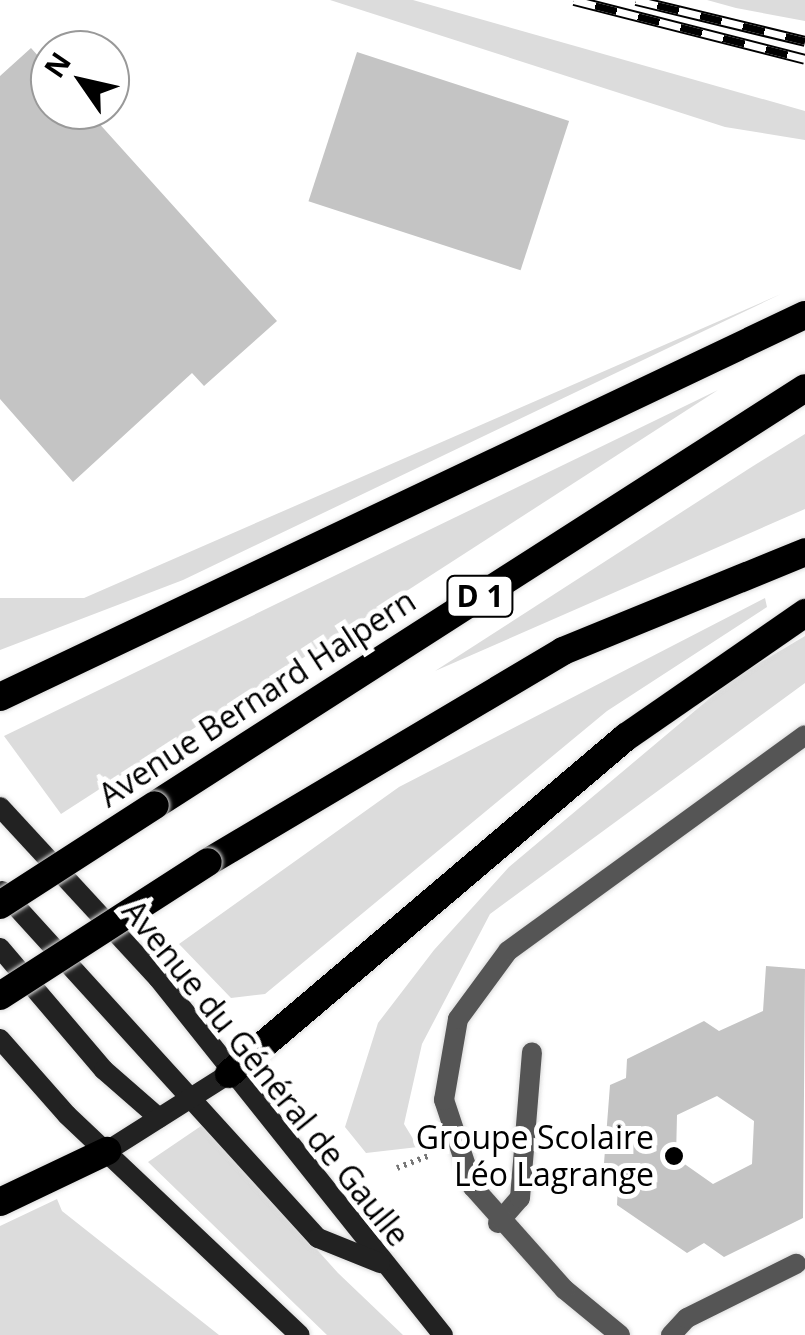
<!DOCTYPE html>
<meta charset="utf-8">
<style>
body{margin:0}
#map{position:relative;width:805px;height:1335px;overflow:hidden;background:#fff;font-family:"Open Sans",sans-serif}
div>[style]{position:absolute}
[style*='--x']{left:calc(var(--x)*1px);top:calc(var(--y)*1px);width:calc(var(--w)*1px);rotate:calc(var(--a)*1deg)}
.green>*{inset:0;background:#dcdcdc}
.building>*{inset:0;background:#c4c4c4;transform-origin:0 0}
.path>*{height:6px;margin-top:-3px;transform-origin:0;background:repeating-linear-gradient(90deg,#777 0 2.5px,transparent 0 7.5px)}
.roads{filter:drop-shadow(0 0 2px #dbdbdb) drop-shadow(0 0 2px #dbdbdb)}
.service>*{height:20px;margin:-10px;padding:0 10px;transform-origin:10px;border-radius:10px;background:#555}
.minor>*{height:20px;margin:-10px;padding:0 10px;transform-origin:10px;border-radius:10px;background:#555}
.secondary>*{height:20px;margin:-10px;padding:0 10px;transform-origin:10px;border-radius:10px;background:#222}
.trunk>*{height:28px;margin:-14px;padding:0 14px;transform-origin:14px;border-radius:14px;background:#000}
.rail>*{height:11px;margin-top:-5.5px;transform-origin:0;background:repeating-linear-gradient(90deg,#fff 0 22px,#000 0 44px);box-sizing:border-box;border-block:2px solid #000}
.bridges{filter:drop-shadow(0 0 2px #dbdbdb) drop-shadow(0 0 2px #dbdbdb)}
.trunk-bridge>*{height:28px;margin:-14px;padding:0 14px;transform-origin:14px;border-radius:14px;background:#000}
.dots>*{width:28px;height:28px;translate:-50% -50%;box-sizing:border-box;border:5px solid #fff;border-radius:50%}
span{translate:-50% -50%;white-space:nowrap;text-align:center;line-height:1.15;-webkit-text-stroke:10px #fff;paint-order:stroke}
.shield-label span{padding:2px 8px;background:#fff;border:2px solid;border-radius:8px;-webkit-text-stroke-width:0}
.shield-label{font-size:30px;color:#000;font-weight:700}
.street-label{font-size:32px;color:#000}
.poi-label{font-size:32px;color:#000}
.right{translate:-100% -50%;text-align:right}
.north{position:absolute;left:30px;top:30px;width:100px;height:100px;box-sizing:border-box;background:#fff;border:2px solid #999;border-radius:50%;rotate:304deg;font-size:28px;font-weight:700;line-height:40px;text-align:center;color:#000}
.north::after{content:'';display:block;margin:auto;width:35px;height:45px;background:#000;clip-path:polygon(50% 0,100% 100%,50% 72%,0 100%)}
</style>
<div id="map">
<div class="green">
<i style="clip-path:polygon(330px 0,413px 0,805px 111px,805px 140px,725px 127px)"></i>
<i style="clip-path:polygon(707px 0,805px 0,805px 21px,736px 8px)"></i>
<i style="clip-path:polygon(781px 294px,183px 580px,0 650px,0 598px,84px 598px)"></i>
<i style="clip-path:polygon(718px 390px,61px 814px,4px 736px)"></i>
<i style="clip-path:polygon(805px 434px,805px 509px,435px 671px,750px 468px)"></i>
<i style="clip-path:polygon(765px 598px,767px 607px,607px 711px,265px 994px,231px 998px,179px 944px,399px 787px)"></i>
<i style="clip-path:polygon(805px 636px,805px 683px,490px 914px,422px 1044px,404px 1124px,418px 1147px,366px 1153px,345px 1127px,378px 1023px,434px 950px,509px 867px,734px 678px)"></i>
<i style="clip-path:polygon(204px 1124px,338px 1273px,403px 1335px,327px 1335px,148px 1162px)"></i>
<i style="clip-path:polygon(57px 1199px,62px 1211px,219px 1335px,0 1335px,0 1226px)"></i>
</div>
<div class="building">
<i style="clip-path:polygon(31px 48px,50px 69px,50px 110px,87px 110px,277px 321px,204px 386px,192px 373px,73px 482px,0 399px,0 76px)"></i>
<i style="left:357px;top:52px;width:223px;height:157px;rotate:18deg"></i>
<i style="clip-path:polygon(evenodd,766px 966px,805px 969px,803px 1218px,724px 1257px,704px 1243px,687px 1253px,617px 1205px,618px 1184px,603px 1176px,610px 1085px,626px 1078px,627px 1059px,704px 1021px,719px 1031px,763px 1011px,766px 966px,717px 1096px,754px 1121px,752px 1164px,713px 1184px,676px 1158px,677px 1115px,717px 1096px)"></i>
</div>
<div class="path">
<i style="--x:397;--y:1168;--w:34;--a:-21"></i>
</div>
<div class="roads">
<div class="service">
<i style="--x:498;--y:1223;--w:33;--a:-49"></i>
<i style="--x:520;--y:1198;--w:146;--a:-85.3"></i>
<i style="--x:671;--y:1335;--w:23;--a:-47"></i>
<i style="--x:687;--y:1318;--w:122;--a:-26.4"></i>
</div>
<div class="minor">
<i style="--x:620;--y:1335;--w:72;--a:-140.6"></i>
<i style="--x:564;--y:1289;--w:137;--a:-131.7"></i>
<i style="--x:473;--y:1187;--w:92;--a:-108.4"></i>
<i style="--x:444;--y:1100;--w:82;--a:-80.2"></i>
<i style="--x:458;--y:1019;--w:84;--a:-53.7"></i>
<i style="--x:508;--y:951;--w:367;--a:-36"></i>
</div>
<div class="secondary">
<i style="--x:0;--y:807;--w:233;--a:47.3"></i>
<i style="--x:158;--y:978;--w:457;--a:51.4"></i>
<i style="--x:2;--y:891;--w:469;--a:47.7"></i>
<i style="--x:318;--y:1238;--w:67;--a:22"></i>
<i style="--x:0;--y:948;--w:160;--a:49.6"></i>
<i style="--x:104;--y:1070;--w:73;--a:41.1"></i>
<i style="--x:0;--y:1039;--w:101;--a:48.6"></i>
<i style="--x:67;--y:1115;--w:320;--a:43.4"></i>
<i style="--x:107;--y:1151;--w:144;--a:-32.3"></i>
</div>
<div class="trunk">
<i style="--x:0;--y:697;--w:891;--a:-25.39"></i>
<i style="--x:155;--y:805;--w:772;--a:-32.68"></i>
<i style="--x:208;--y:862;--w:413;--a:-30.7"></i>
<i style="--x:563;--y:651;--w:261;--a:-22.2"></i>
<i style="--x:229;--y:1074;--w:521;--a:-40.33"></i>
<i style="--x:626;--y:737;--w:218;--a:-34.7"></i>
<i style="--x:0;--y:1202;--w:119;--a:-25.5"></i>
</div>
</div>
<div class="rail">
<i style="--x:574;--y:0;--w:238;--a:14.3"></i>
<i style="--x:636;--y:0;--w:174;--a:13.6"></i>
</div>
<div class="bridges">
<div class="trunk-bridge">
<i style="--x:0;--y:905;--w:184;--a:-32.8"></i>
<i style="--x:0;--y:996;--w:247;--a:-32.8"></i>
</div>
</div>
<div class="dots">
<i style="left:674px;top:1156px;background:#000"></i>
</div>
<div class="shield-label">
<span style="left:480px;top:596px">D 1</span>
</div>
<div class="street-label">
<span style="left:257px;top:698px;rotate:-33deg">Avenue Bernard Halpern</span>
<span style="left:266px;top:1073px;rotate:51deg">Avenue du Général de Gaulle</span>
</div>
<div class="poi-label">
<span class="right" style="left:654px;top:1156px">Groupe Scolaire<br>Léo Lagrange</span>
</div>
<div class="north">N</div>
</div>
